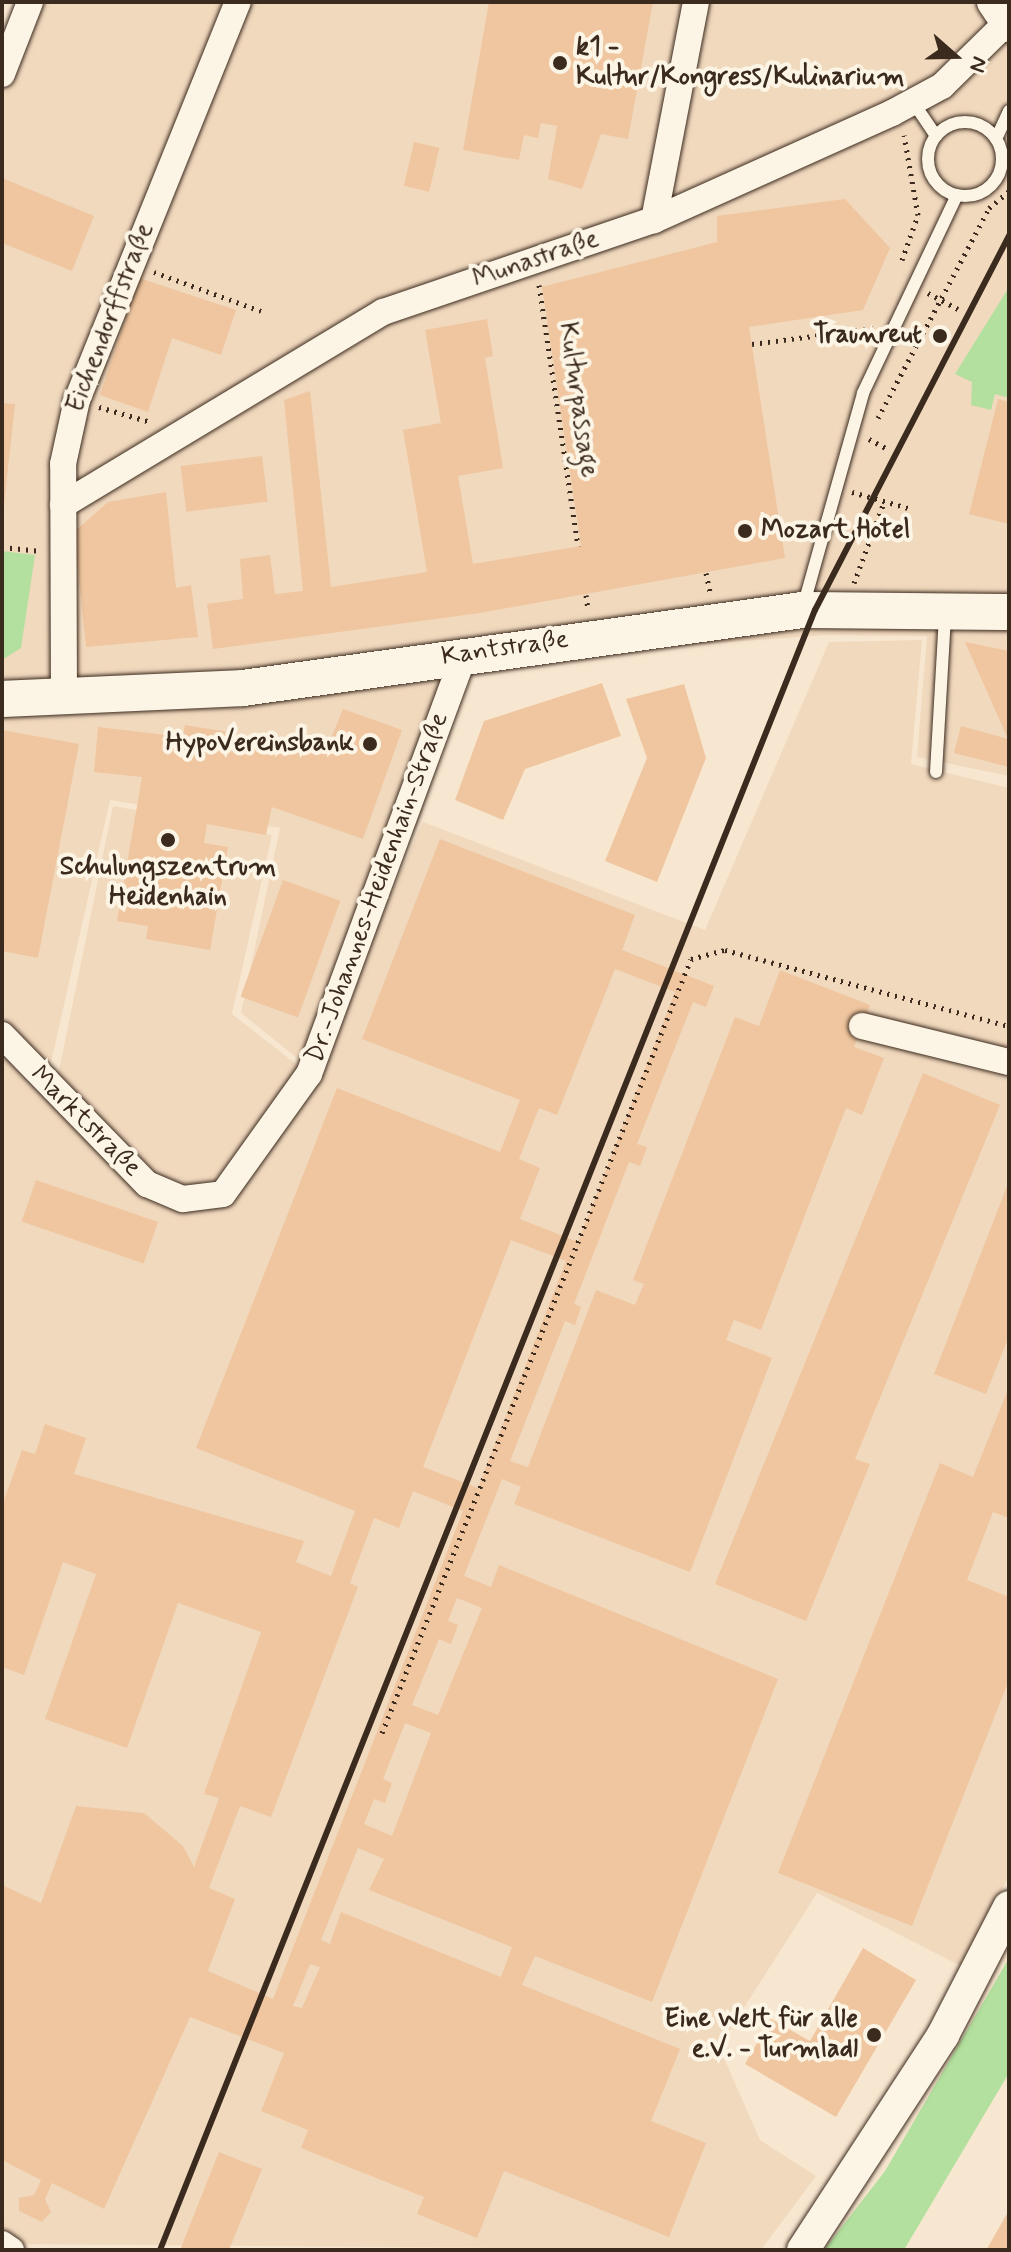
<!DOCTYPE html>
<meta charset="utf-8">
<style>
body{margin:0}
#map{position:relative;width:1011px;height:2252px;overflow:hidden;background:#f8e7d0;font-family:Mynerve,sans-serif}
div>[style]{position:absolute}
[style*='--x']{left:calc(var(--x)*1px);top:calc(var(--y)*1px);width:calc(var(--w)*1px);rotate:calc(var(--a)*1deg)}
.built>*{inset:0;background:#f1d9be}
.green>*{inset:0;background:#b3e09e}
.building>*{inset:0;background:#efc69f;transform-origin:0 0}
.path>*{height:5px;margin-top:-2.5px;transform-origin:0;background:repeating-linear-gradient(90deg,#3b2a1e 0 2px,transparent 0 8px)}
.roads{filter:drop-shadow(0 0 2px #3b2a1e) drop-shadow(0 0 2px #3b2a1e)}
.service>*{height:12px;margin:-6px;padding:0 6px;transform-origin:6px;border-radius:6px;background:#fcf5e5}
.service>.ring{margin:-6px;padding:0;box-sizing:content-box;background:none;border:12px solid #fcf5e5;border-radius:50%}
.minor>*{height:26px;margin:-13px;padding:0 13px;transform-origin:13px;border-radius:13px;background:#fcf5e5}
.tertiary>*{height:32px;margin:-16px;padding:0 16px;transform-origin:16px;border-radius:16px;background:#fcf5e5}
.secondary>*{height:36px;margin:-18px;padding:0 18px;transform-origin:18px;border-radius:18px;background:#fcf5e5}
.rail>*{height:6px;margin:-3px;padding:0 3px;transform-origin:3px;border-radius:3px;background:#3b2a1e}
.dots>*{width:22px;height:22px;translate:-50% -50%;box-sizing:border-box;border:4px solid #fcf5e5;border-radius:50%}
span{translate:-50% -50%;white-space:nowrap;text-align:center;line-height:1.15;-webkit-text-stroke:8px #fcf5e5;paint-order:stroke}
.poi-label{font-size:26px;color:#3b2a1e;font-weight:700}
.left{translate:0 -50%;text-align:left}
.right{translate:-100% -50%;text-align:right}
.street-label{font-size:26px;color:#3b2a1e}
.frame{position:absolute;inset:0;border:4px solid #3b2a1e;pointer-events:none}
.north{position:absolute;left:915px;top:16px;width:80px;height:80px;-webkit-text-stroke:6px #fcf5e5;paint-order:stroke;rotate:110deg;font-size:22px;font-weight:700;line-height:32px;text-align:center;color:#3b2a1e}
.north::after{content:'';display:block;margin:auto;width:28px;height:36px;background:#3b2a1e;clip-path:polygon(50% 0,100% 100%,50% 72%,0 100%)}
</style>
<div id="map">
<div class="built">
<i style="clip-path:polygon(28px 2px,1009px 2px,1009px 776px,917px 757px,927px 636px,826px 635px,471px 661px,420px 818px,307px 1066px,241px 1013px,280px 828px,110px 800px,44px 1094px,54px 1095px,113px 806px,272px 835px,232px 1014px,309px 1074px,423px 822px,705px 930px,829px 642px,922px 640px,911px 764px,1009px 788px,1009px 1875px,965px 1968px,817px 1893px,719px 2047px,760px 2140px,816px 2176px,761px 2250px,2px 2244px,2px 69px)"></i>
</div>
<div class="green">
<i style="clip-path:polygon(1009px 287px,1009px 398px,995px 394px,991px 410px,971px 405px,972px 382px,955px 374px)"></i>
<i style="clip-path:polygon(2px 551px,35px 555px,21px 648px,2px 660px)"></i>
<i style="clip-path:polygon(1009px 1958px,1009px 2073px,904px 2250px,824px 2250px,885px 2171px)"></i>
</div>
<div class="building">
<i style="clip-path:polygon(489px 2px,653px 2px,628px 139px,601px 134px,582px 189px,548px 179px,557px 126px,541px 123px,538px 138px,524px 135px,519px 160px,463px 150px)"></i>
<i style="left:414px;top:142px;width:26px;height:45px;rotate:13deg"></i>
<i style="clip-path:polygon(2px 178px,94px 216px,72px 271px,2px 243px)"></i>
<i style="clip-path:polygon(845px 199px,890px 248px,863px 310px,749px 327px,785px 558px,480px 613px,213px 649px,207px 604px,243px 599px,240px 559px,270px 555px,275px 594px,303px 591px,284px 400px,310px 391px,331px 587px,427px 572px,403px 430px,441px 423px,425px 330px,487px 319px,493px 356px,485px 358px,503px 468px,458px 476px,473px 564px,581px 546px,542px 287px,717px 242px,717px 216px)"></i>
<i style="clip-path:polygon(139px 278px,236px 310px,221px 355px,172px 338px,148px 412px,100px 395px)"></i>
<i style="clip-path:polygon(998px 399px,1009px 402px,1009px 524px,969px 514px)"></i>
<i style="clip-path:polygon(2px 403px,15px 404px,4px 505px,2px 505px)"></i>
<i style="left:262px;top:456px;width:46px;height:82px;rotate:83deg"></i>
<i style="clip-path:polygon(166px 492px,176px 588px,191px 585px,198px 637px,86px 647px,74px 532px,108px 502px)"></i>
<i style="clip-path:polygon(965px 642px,1009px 651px,1009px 767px,954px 753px,961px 726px,1008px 739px)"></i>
<i style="clip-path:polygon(602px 683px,621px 736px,525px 769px,503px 820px,455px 800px,484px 721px)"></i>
<i style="clip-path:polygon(684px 684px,706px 758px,657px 882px,605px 861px,647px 758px,626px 699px)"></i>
<i style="clip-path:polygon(343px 709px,402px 730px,363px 839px,272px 807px,266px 835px,207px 824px,204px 843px,228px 847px,210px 950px,146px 939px,148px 926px,117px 921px,142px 777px,94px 772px,98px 727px,183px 737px,185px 725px,327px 748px)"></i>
<i style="clip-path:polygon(2px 730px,79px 744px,38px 958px,2px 951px)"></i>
<i style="clip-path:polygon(evenodd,440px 839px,635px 915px,622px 950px,714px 986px,706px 1007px,693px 1002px,637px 1144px,647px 1147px,640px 1166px,629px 1162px,574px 1304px,581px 1307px,575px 1325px,565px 1321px,510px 1461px,528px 1467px,596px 1290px,635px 1305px,644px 1284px,633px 1280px,735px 1017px,759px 1026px,780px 970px,870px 1005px,854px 1047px,884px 1058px,862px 1115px,846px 1108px,761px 1330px,734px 1320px,726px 1340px,772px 1358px,690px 1572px,514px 1504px,521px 1487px,502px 1479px,464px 1576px,491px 1587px,499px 1565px,778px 1679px,652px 2002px,535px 1956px,522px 1985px,680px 2049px,651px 2121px,706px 2143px,669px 2237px,504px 2171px,477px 2238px,417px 2214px,424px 2197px,301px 2148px,308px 2130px,261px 2111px,284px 2053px,190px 2017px,104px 2209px,52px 2183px,45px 2199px,51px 2212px,42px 2222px,19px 2211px,19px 2198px,34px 2195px,41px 2180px,2px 2160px,2px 1885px,41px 1903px,76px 1806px,144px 1813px,183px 1846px,194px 1867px,219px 1798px,204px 1794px,261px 1632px,178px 1603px,127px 1748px,45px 1719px,96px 1574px,63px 1562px,24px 1675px,2px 1667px,2px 1506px,22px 1450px,35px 1454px,45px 1424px,86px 1438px,74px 1474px,304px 1541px,296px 1562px,331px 1576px,355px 1511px,196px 1448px,337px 1088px,500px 1152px,520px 1100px,362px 1039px,440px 839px,615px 969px,675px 992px,578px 1242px,520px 1219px,540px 1168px,519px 1159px,539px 1108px,557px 1115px,615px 969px,440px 839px,511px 1240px,566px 1261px,478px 1488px,423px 1467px,511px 1240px,440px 839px,413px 1491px,463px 1511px,273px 1999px,208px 1971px,235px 1899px,209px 1888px,240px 1806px,271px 1817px,358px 1587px,350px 1583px,374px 1518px,399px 1528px,413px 1491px,440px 839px,457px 1598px,482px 1608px,438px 1715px,412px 1705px,439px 1639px,451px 1644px,458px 1625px,448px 1621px,457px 1598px,440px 839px,405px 1723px,431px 1733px,392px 1836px,364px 1824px,374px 1799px,385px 1803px,392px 1783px,383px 1779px,405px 1723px,440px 839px,358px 1848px,384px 1859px,369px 1890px,512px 1947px,501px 1977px,341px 1912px,330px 1944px,321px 1940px,358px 1848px,440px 839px,310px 1964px,320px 1967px,302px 2008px,293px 2006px,310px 1964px)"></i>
<i style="left:283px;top:880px;width:61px;height:124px;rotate:20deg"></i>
<i style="clip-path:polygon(923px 1073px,1000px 1105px,855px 1459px,870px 1464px,806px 1621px,715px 1584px)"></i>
<i style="left:36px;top:1180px;width:129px;height:44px;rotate:19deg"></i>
<i style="clip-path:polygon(1009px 1181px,1009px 1336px,986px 1394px,934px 1374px)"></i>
<i style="clip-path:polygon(1009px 1387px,1009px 1518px,993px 1512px,967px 1580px,1009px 1597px,1009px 1680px,912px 1926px,778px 1873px,940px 1463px,973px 1477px)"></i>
<i style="clip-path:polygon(863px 1948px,916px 1980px,836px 2117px,745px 2064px,771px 2019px,810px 2041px)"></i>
<i style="clip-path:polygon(219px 2152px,262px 2169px,229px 2250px,180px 2250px)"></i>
<i style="clip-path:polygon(1009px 2210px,1009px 2250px,986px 2250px,991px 2242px)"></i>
</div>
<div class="path">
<i style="--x:902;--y:260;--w:48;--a:-70.4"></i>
<i style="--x:918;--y:215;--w:81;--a:-99.9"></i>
<i style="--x:154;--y:272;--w:114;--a:20"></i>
<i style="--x:539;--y:285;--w:264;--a:81.5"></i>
<i style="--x:928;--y:293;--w:34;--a:28"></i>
<i style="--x:752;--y:344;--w:123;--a:-7.5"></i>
<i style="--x:99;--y:407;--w:54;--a:16.1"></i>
<i style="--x:878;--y:418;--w:238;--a:-62.1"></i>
<i style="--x:989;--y:208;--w:26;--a:-40"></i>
<i style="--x:869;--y:439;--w:19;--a:28"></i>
<i style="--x:852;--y:492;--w:58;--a:15.9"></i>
<i style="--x:2;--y:547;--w:39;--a:6"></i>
<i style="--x:706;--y:573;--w:19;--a:78"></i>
<i style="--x:854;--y:583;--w:83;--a:-69.6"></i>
<i style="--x:586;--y:595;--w:15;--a:82"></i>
<i style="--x:382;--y:1733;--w:833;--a:-68.24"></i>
<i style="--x:691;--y:959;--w:35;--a:-15"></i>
<i style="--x:725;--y:950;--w:294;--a:15"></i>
</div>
<div class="roads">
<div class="service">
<i style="--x:913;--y:102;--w:41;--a:55.9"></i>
<i class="ring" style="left:928px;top:122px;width:62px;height:62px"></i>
<i style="--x:996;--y:139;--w:31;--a:-65"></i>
<i style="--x:803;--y:607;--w:222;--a:-74.3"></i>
<i style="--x:863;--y:393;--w:219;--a:-64.6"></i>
<i style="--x:936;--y:772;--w:156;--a:-86.7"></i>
</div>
<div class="minor">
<i style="--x:2;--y:74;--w:77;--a:-68.7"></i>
<i style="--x:654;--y:220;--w:222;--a:-79.1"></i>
<i style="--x:63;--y:505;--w:374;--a:-31.1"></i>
<i style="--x:383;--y:312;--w:286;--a:-18.8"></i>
<i style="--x:654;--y:220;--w:261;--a:-24.2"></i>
<i style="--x:892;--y:113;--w:57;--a:-28.4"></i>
<i style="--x:942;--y:86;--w:90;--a:-44.5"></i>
<i style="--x:64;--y:699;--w:235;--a:-90.2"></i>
<i style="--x:63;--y:464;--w:66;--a:-77.7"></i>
<i style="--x:77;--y:400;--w:429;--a:-68"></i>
<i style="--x:862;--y:1026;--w:151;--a:13.8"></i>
<i style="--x:2;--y:1035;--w:208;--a:45.8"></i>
<i style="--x:147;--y:1184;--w:39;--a:23"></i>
<i style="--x:183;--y:1199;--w:40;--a:-7.1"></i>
<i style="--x:223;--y:1194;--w:148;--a:-54.4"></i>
<i style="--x:309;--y:1074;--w:448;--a:-69.7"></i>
<i style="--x:2;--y:2244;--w:11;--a:34"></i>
</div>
<div class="tertiary">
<i style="--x:993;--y:2;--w:29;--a:56"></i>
<i style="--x:803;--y:2250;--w:257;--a:-56.9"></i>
<i style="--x:943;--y:2035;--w:144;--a:-62.7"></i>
</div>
<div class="secondary">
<i style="--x:2;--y:699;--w:241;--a:-2.6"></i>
<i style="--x:243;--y:688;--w:564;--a:-7.94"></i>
<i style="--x:802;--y:610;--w:207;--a:0.6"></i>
</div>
</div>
<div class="rail">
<i style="--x:160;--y:2250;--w:1766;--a:-68.23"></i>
<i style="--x:815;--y:610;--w:422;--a:-62.6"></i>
</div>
<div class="dots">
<i style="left:560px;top:63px;background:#3b2a1e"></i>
<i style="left:940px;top:336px;background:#3b2a1e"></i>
<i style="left:745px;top:531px;background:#3b2a1e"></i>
<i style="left:370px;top:744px;background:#3b2a1e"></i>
<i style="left:168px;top:840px;background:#3b2a1e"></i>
<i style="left:874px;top:2035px;background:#3b2a1e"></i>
</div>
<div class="poi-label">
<span class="left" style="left:576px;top:63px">k1 -<br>Kultur/Kongress/Kulinarium</span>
<span class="right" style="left:922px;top:336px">Traunreut</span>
<span class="left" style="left:761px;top:531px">Mozart Hotel</span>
<span class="right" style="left:354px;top:744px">HypoVereinsbank</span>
<span style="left:168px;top:883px">Schulungszentrum<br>Heidenhain</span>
<span class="right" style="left:858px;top:2035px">Eine Welt für alle<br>e.V. - Turmladl</span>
</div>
<div class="street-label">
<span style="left:536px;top:260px;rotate:-19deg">Munastraße</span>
<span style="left:111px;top:318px;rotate:-69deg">Eichendorffstraße</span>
<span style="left:577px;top:400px;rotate:82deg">Kulturpassage</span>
<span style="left:505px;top:649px;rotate:-8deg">Kantstraße</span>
<span style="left:378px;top:888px;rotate:-70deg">Dr.-Johannes-Heidenhain-Straße</span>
<span style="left:85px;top:1122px;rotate:45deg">Marktstraße</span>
</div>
<div class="frame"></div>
<div class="north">N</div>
</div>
